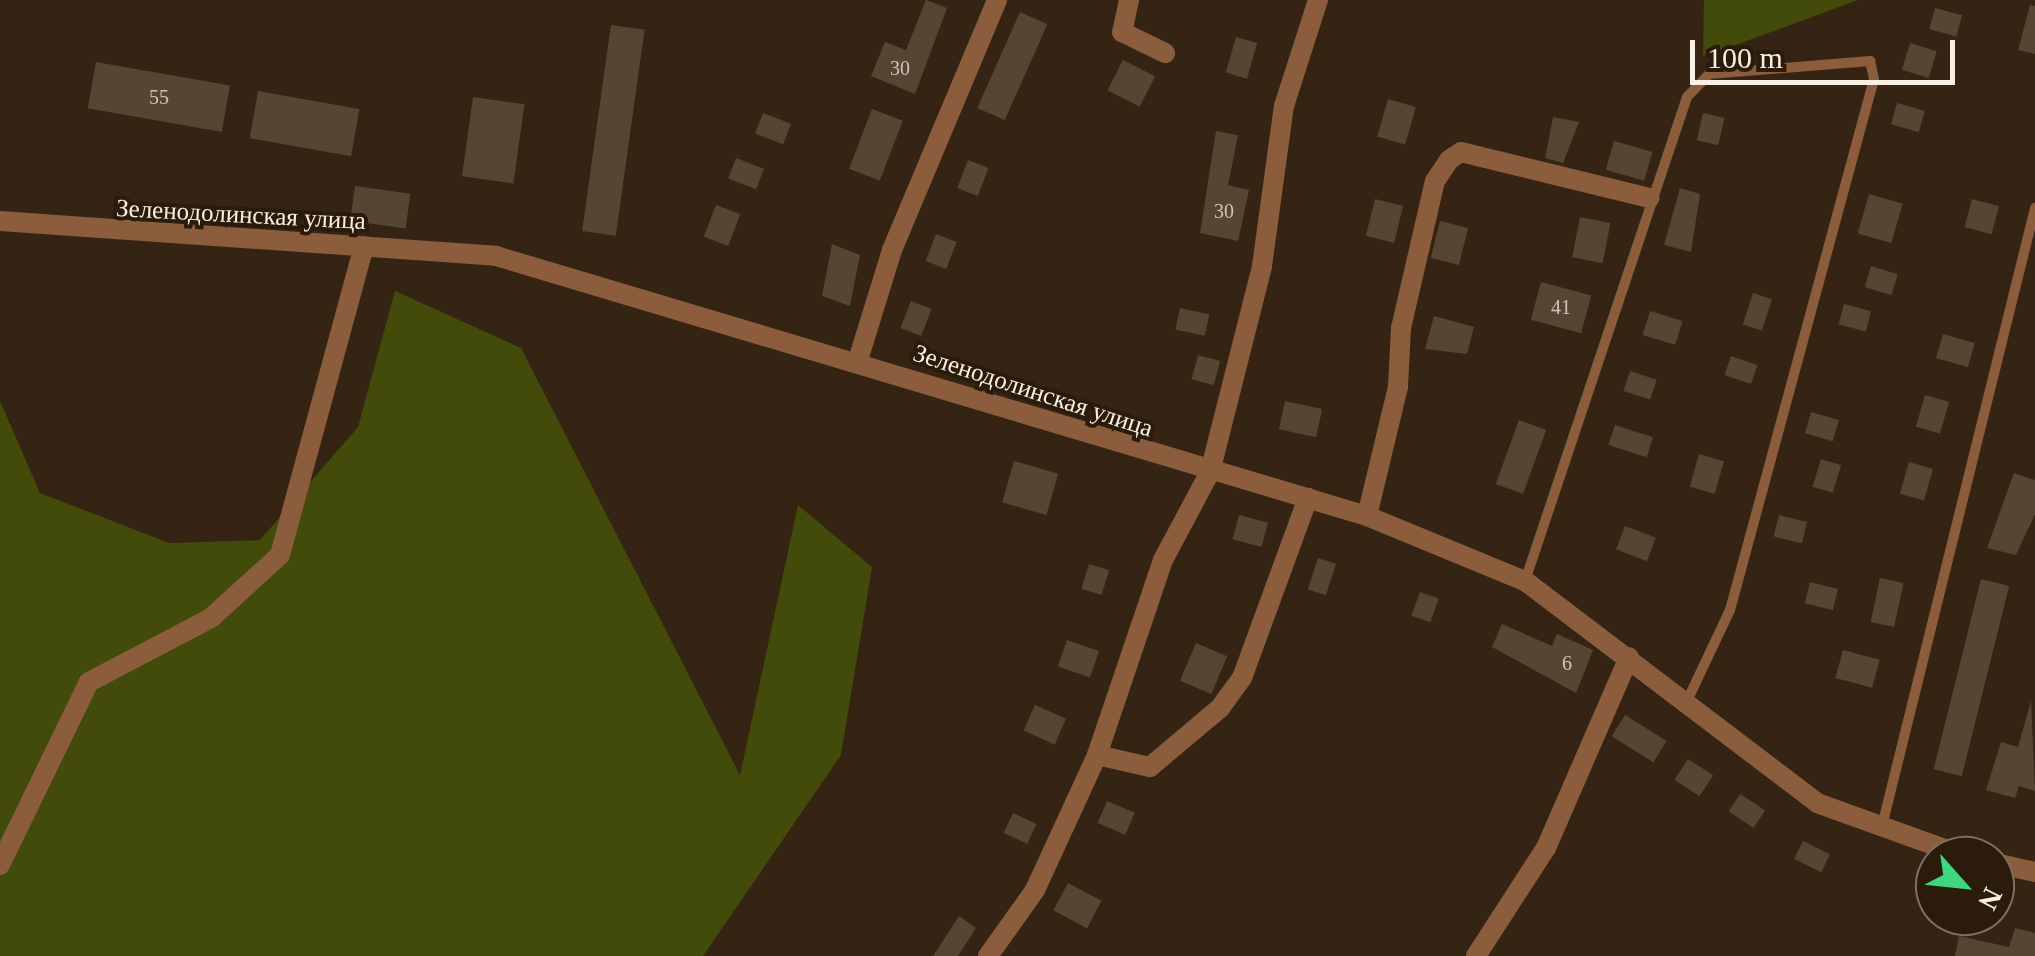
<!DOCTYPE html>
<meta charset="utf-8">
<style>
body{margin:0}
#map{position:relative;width:2035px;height:956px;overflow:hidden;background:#352414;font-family:"Times New Roman",serif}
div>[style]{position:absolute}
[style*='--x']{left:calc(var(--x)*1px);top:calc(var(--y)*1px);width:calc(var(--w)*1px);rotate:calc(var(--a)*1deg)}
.green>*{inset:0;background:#424b09}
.building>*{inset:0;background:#574534;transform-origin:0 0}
.lane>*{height:10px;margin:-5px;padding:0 5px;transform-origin:5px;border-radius:5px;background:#8b5d3c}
.street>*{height:20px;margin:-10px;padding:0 10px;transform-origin:10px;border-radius:10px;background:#8b5d3c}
span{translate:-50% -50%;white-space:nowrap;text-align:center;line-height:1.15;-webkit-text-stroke:8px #2b1b0a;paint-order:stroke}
.number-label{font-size:20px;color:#d1c4b8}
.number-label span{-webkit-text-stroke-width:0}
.street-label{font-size:25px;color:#faefe4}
.north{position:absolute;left:1915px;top:836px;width:100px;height:100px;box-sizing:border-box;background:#2b1b0a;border:2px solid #7e7061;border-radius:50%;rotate:117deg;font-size:28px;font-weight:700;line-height:40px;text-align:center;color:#faefe4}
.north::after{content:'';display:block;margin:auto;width:35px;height:45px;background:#3ed77d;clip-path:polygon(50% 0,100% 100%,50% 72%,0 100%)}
.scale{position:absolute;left:1690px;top:40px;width:265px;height:45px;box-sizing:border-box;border:5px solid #faefe4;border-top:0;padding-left:12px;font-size:30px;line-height:35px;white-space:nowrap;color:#faefe4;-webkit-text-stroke:8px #2b1b0a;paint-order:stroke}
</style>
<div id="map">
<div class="green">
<i style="clip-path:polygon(1704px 0,1858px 0,1703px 57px)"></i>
<i style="clip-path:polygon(395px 291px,521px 348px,740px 775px,798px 505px,872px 567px,841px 755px,703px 956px,0 956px,0 401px,40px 493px,169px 543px,260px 540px,358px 427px)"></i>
</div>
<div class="building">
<i style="clip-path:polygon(926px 0,947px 8px,915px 94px,871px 76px,885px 42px,906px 50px)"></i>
<i style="clip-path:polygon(2030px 5px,2035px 6px,2035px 54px,2018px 50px)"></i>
<i style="left:1935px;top:8px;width:28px;height:22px;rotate:15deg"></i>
<i style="left:1020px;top:12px;width:30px;height:105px;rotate:24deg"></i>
<i style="left:611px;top:25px;width:34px;height:208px;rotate:8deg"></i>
<i style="left:1236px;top:37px;width:22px;height:37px;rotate:16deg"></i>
<i style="left:1910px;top:43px;width:28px;height:28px;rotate:17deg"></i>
<i style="left:1123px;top:60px;width:36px;height:34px;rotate:27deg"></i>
<i style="left:96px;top:62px;width:136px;height:47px;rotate:10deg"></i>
<i style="left:258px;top:91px;width:103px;height:48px;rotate:10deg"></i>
<i style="left:473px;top:97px;width:52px;height:80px;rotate:8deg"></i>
<i style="left:1388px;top:99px;width:29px;height:39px;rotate:16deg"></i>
<i style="left:1897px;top:103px;width:29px;height:22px;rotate:16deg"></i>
<i style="left:872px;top:109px;width:33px;height:64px;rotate:21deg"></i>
<i style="left:763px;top:113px;width:30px;height:22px;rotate:21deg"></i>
<i style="left:1703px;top:113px;width:22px;height:28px;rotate:13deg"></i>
<i style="clip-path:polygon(1553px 117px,1579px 122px,1563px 163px,1545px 158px)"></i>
<i style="clip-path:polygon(1216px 131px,1238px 135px,1228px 185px,1249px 190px,1238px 241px,1200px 233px)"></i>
<i style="left:1614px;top:141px;width:40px;height:30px;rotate:16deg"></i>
<i style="left:736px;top:158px;width:30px;height:22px;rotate:21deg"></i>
<i style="left:968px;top:160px;width:22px;height:30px;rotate:21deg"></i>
<i style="left:355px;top:186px;width:56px;height:35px;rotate:8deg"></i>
<i style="clip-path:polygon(1680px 188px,1700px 194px,1691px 252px,1664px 245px)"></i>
<i style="left:1869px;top:194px;width:35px;height:41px;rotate:16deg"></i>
<i style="left:1375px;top:199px;width:29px;height:38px;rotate:14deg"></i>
<i style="left:1972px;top:199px;width:28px;height:29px;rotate:15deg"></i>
<i style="left:716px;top:205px;width:26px;height:34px;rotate:21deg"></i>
<i style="left:1580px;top:217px;width:31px;height:41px;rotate:11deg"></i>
<i style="left:1440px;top:221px;width:29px;height:38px;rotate:14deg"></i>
<i style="left:936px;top:234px;width:22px;height:29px;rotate:21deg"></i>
<i style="clip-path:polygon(832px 244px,860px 255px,850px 306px,822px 296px)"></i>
<i style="left:1871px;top:266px;width:28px;height:22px;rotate:17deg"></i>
<i style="left:1541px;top:282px;width:52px;height:39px;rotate:15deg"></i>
<i style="left:1753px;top:293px;width:20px;height:33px;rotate:18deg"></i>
<i style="left:911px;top:301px;width:22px;height:29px;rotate:21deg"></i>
<i style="left:1844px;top:304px;width:28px;height:21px;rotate:15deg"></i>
<i style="left:1180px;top:308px;width:30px;height:22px;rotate:12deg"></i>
<i style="left:1650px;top:311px;width:34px;height:25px;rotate:17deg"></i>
<i style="clip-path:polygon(1434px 316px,1474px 327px,1467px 354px,1425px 349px)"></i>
<i style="left:1943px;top:334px;width:33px;height:25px;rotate:16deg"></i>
<i style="left:1198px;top:355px;width:23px;height:25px;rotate:15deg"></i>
<i style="left:1731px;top:356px;width:28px;height:20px;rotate:19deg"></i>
<i style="left:1630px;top:371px;width:28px;height:21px;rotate:18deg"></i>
<i style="left:1925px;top:395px;width:25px;height:33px;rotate:16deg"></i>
<i style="left:1285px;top:401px;width:38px;height:29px;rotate:12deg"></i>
<i style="left:1811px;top:412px;width:29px;height:22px;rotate:16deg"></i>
<i style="left:1519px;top:420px;width:29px;height:68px;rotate:20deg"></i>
<i style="left:1615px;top:425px;width:40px;height:21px;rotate:18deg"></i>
<i style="left:1699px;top:454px;width:26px;height:34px;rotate:16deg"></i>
<i style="left:1821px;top:459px;width:21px;height:29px;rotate:17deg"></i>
<i style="left:1014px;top:461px;width:46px;height:43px;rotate:16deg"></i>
<i style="left:1909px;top:462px;width:25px;height:33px;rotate:16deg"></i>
<i style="clip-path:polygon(2014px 473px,2035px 480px,2035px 514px,2016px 555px,1987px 548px)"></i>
<i style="left:1239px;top:515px;width:30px;height:25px;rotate:15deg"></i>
<i style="left:1779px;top:515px;width:29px;height:22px;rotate:14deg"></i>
<i style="left:1625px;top:526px;width:33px;height:25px;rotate:21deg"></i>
<i style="left:1318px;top:558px;width:19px;height:33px;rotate:18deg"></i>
<i style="left:1089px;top:564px;width:21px;height:26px;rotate:17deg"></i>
<i style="left:1880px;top:578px;width:24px;height:45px;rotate:12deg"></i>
<i style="left:1981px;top:579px;width:29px;height:196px;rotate:14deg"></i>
<i style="left:1810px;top:582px;width:29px;height:22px;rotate:14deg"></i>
<i style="left:1420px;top:592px;width:20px;height:25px;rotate:20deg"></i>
<i style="clip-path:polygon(1502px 624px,1552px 646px,1557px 634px,1593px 650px,1576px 693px,1492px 647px)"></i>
<i style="left:1067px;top:640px;width:34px;height:28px;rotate:19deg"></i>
<i style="left:1196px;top:643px;width:34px;height:41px;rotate:23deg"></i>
<i style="left:1843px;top:650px;width:38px;height:29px;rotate:15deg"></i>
<i style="clip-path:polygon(2031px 701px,2035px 791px,2019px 786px,2015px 798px,1986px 790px,2001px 742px,2018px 747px)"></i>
<i style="left:1035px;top:705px;width:34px;height:28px;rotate:24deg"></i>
<i style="left:1625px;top:715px;width:49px;height:25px;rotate:32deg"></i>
<i style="left:1688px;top:759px;width:30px;height:25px;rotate:33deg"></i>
<i style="left:1740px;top:794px;width:30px;height:21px;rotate:33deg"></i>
<i style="left:1107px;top:801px;width:30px;height:24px;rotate:23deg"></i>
<i style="left:1013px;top:813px;width:26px;height:22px;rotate:25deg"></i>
<i style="left:1803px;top:841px;width:30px;height:20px;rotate:26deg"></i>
<i style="left:1068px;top:883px;width:38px;height:31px;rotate:28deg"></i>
<i style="clip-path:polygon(959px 916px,976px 928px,958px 956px,933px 956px)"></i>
<i style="clip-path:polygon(2015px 928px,2035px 933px,2035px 956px,1955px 956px,1959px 936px,2009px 947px)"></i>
</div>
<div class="lane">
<i style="--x:1525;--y:581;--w:510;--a:-71.49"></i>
<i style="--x:1687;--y:97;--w:32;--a:-46"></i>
<i style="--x:1709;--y:74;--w:162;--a:-4.6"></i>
<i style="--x:1870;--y:61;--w:18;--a:77"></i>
<i style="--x:1874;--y:79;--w:550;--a:105.17"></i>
<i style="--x:1730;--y:610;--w:103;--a:115.3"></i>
<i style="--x:1882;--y:826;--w:637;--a:-76.09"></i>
</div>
<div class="street">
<i style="--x:1129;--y:0;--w:33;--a:102"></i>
<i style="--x:1122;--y:32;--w:48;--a:26"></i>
<i style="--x:0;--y:221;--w:497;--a:4"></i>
<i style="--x:496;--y:256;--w:909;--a:16.62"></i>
<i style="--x:1367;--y:516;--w:171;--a:22.4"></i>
<i style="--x:1525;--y:581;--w:367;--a:37.2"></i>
<i style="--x:1817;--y:803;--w:156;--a:19.8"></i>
<i style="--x:858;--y:360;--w:115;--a:-72.8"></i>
<i style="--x:892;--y:250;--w:271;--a:-67.2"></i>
<i style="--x:1367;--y:516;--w:133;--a:-76.5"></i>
<i style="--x:1398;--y:387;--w:59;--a:-87.1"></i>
<i style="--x:1401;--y:328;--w:151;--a:-77"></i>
<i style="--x:1435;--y:181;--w:25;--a:-56"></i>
<i style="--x:1449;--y:160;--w:14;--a:-34"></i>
<i style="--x:1461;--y:152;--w:194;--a:13.7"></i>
<i style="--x:1097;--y:755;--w:54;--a:12.8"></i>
<i style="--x:1150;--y:767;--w:92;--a:-40.1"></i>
<i style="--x:1220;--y:708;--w:37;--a:-54"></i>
<i style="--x:1242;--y:678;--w:192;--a:-69.9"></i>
<i style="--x:1995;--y:863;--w:41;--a:12.7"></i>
<i style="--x:0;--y:865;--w:203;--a:-64.1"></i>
<i style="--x:89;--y:682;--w:138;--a:-27.7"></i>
<i style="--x:211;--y:618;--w:93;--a:-42.4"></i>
<i style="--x:280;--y:555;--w:320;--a:-74.8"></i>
<i style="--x:988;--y:956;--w:81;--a:-54.5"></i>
<i style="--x:1035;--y:890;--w:149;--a:-65.3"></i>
<i style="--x:1097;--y:755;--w:206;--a:-71.3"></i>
<i style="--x:1163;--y:560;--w:100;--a:-61.9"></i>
<i style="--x:1210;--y:472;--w:212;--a:-75.8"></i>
<i style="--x:1262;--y:266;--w:162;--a:-82.2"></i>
<i style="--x:1284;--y:106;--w:111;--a:-72.2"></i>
<i style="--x:1476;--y:956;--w:129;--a:-57.1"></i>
<i style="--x:1546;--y:848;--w:208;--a:-66.5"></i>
</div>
<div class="number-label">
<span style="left:900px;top:68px">30</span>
<span style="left:159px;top:97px">55</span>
<span style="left:1224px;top:211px">30</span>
<span style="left:1561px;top:307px">41</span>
<span style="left:1567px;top:663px">6</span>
</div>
<div class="street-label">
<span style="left:241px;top:215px;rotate:3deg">Зеленодолинская улица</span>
<span style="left:1033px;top:391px;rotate:18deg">Зеленодолинская улица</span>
</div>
<div class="north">N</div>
<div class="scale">100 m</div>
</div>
